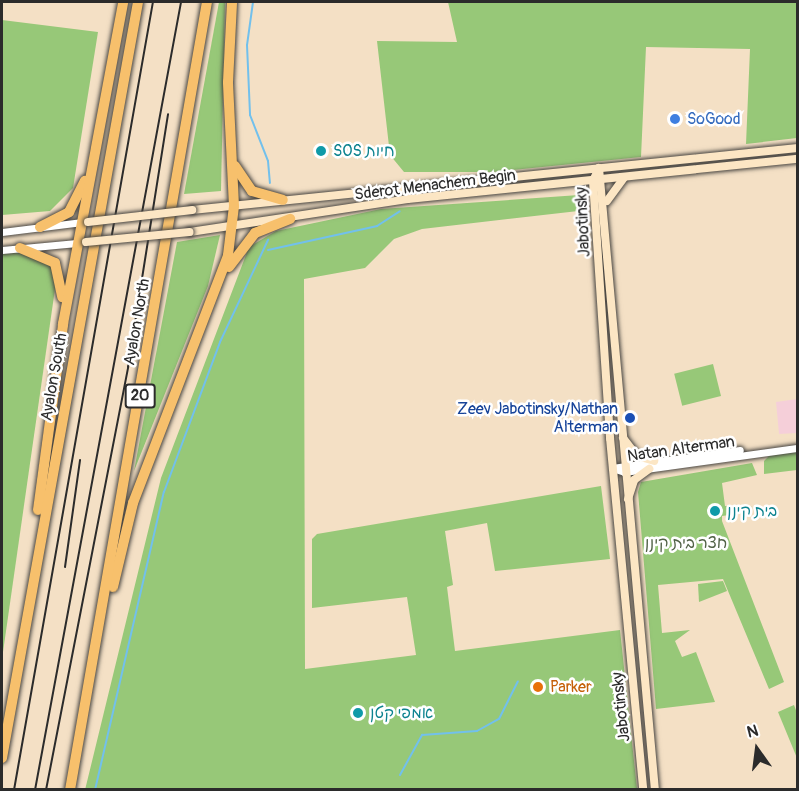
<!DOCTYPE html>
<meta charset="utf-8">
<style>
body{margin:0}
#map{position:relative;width:799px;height:791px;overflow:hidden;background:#f4e0c5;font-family:Pangolin,"Playpen Sans Hebrew",sans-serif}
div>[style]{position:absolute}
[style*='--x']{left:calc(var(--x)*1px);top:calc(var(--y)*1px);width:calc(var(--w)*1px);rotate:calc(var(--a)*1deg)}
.built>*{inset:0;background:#f5cfd9}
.green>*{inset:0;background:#97c878;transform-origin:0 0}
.stream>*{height:2px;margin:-1px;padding:0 1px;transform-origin:1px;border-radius:1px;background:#72c0ec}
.roads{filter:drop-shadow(0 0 2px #494642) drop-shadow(0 0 2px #494642)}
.tertiary>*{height:7px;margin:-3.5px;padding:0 3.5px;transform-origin:3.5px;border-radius:3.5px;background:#fff}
.secondary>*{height:8px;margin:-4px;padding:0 4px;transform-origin:4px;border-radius:4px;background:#fce6c4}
.motorway>*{height:10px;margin:-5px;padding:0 5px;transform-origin:5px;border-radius:5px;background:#f7c06c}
.rail>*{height:2px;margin:-1px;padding:0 1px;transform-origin:1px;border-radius:1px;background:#2b2b2b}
.bridges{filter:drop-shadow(0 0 2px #494642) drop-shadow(0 0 2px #494642)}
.secondary-bridge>*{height:8px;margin:-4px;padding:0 4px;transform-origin:4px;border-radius:4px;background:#fce6c4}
.dots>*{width:16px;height:16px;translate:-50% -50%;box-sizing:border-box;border:3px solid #fff;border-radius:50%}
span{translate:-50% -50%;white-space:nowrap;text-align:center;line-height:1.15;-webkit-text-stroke:5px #fff;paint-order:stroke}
.shield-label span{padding:2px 4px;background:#fff;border:2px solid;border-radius:4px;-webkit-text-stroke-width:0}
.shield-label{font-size:15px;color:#2b2b2b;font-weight:700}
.shop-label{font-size:16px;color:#366cbe}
.left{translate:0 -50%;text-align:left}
.culture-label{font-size:16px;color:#0d838f}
.street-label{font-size:16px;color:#2b2b2b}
.transit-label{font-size:16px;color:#164399}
.right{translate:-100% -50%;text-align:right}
.park-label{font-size:16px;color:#516246}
.food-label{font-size:16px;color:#c56008}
.frame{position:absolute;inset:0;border:3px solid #2b2b2b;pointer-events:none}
.north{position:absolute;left:727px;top:719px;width:60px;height:60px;-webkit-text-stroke:4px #fff;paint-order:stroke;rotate:346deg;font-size:16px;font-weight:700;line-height:24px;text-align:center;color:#2b2b2b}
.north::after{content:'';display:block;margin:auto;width:21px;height:27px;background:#2b2b2b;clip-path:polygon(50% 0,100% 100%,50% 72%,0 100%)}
</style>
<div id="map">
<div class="built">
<i style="clip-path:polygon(797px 399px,797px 433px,779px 434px,776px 402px)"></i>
</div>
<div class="green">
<i style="clip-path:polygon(219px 2px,225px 2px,221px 191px,184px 194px)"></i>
<i style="clip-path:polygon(448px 2px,797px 2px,797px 138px,746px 144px,750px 49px,646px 47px,641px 157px,493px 172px,404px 172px,390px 155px,377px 41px,457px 42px)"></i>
<i style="clip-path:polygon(2px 20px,98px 32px,73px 188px,50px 211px,2px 215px)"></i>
<i style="clip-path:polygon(579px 195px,587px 210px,422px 229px,394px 239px,365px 268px,304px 279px,305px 669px,416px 655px,407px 597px,312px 608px,312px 539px,317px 534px,601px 486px,610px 559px,495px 571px,487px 523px,445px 531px,453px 585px,447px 587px,455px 651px,620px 630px,637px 789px,85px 790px,161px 478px,249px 247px,276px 231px,381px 209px)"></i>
<i style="clip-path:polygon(220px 235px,208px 286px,134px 471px,177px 242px)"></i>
<i style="clip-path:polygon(19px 251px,49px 264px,57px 275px,2px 659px,2px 254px)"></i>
<i style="left:713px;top:364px;width:33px;height:40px;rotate:76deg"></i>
<i style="clip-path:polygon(797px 452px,797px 470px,764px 474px,764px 461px,772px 453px)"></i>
<i style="clip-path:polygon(752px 463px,757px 475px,722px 483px,725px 506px,753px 506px,736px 508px,737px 514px,722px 516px,722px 521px,784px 682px,769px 689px,723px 579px,658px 585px,662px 633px,690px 630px,675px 641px,682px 657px,696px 652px,715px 702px,656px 709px,638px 492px,641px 482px)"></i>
<i style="clip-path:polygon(723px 581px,727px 591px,699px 602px,698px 584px)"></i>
<i style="clip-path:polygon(794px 705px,797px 713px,797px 758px,778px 712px)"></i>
</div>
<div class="stream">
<i style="--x:253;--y:2;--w:43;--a:97.9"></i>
<i style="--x:247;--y:45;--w:70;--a:87.5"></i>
<i style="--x:250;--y:115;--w:49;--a:68.6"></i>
<i style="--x:268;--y:161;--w:22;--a:85"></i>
<i style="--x:268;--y:250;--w:112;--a:-12.4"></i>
<i style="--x:377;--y:226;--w:27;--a:-33"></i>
<i style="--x:400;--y:775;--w:46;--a:-61.2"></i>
<i style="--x:422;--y:735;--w:55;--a:-4.2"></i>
<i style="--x:477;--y:731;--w:25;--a:-29"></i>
<i style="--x:499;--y:719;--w:42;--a:-63.4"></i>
<i style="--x:95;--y:790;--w:306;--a:-77"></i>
<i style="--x:164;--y:492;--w:160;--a:-69.5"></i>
<i style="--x:220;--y:342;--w:113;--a:-64.8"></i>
</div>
<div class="roads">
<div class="tertiary">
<i style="--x:2;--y:232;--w:81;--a:-7.1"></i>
<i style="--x:2;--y:250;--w:75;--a:-5.3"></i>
<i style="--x:612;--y:468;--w:13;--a:18"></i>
<i style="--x:624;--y:472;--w:176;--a:-7.9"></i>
<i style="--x:612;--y:468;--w:129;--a:-8"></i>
</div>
<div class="secondary">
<i style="--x:599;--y:168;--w:14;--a:115"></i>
<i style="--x:593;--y:181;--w:258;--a:86.2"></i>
<i style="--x:610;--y:438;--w:354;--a:84.6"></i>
<i style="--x:599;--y:168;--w:625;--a:84.86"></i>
<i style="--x:607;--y:201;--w:29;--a:-54"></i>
<i style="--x:192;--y:210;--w:609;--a:-5.84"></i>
<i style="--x:190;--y:232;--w:220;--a:-8.6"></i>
<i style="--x:408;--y:199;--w:392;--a:-5.9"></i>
<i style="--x:623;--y:438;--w:23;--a:52"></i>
<i style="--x:637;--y:456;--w:18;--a:16"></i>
<i style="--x:628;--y:499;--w:20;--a:-72"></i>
<i style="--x:634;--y:480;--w:19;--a:-36"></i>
</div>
<div class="motorway">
<i style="--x:235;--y:166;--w:30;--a:56"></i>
<i style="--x:252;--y:191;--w:32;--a:16"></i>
<i style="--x:40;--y:227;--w:33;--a:-27"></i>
<i style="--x:69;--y:212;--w:35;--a:-63"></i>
<i style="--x:20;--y:248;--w:38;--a:23"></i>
<i style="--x:55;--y:263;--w:35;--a:78"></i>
<i style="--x:229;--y:267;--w:43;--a:-52.6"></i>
<i style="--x:255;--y:233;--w:38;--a:-22"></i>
<i style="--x:38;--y:510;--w:188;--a:-82.3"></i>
<i style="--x:63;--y:324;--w:328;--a:-79.4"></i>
<i style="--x:113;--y:587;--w:86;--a:-76.6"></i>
<i style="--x:133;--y:503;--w:266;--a:-69"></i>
<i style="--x:228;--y:255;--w:49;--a:-83"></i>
<i style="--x:234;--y:206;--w:124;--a:-92.8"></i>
<i style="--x:228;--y:82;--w:80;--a:-87.1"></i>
<i style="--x:2;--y:758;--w:768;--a:-79.8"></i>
<i style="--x:70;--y:790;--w:800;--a:-80.14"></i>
</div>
</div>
<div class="rail">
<i style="--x:65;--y:567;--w:108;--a:-82"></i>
<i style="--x:14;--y:790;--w:800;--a:-80"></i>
<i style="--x:35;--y:790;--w:801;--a:-79.5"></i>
<i style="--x:46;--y:790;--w:431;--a:-79"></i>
<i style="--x:128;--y:367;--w:256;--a:-81"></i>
</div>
<div class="bridges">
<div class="secondary-bridge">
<i style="--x:88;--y:222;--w:105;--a:-6.6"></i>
<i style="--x:86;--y:242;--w:104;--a:-5.5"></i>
</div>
</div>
<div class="dots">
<i style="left:675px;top:119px;background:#3f7fe0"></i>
<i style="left:321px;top:151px;background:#0f9aa8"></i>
<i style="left:630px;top:418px;background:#1a4fb4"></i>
<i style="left:715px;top:511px;background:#0f9aa8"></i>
<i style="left:538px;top:687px;background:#e8710a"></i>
<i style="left:358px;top:713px;background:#0f9aa8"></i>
</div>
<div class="shield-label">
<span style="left:140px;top:396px">20</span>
</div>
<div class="shop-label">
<span class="left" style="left:687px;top:119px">SoGood</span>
</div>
<div class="culture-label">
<span class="left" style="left:333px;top:151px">SOS חיות</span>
<span class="left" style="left:727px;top:511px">בית קינן</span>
<span class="left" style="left:370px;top:713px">אמפי קטן</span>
</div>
<div class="street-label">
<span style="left:435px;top:185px;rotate:-7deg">Sderot Menachem Begin</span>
<span style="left:583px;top:222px;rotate:-93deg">Jabotinsky</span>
<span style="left:137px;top:322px;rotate:-80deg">Ayalon North</span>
<span style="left:54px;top:377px;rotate:-80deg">Ayalon South</span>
<span style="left:681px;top:449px;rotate:-8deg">Natan Alterman</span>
<span style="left:621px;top:707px;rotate:-96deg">Jabotinsky</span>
</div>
<div class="transit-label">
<span class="right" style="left:618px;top:418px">Zeev Jabotinsky/Nathan<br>Alterman</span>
</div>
<div class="park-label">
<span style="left:686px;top:543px">חצר בית קינן</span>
</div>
<div class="food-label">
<span class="left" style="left:550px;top:687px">Parker</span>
</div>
<div class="frame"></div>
<div class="north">N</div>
</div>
